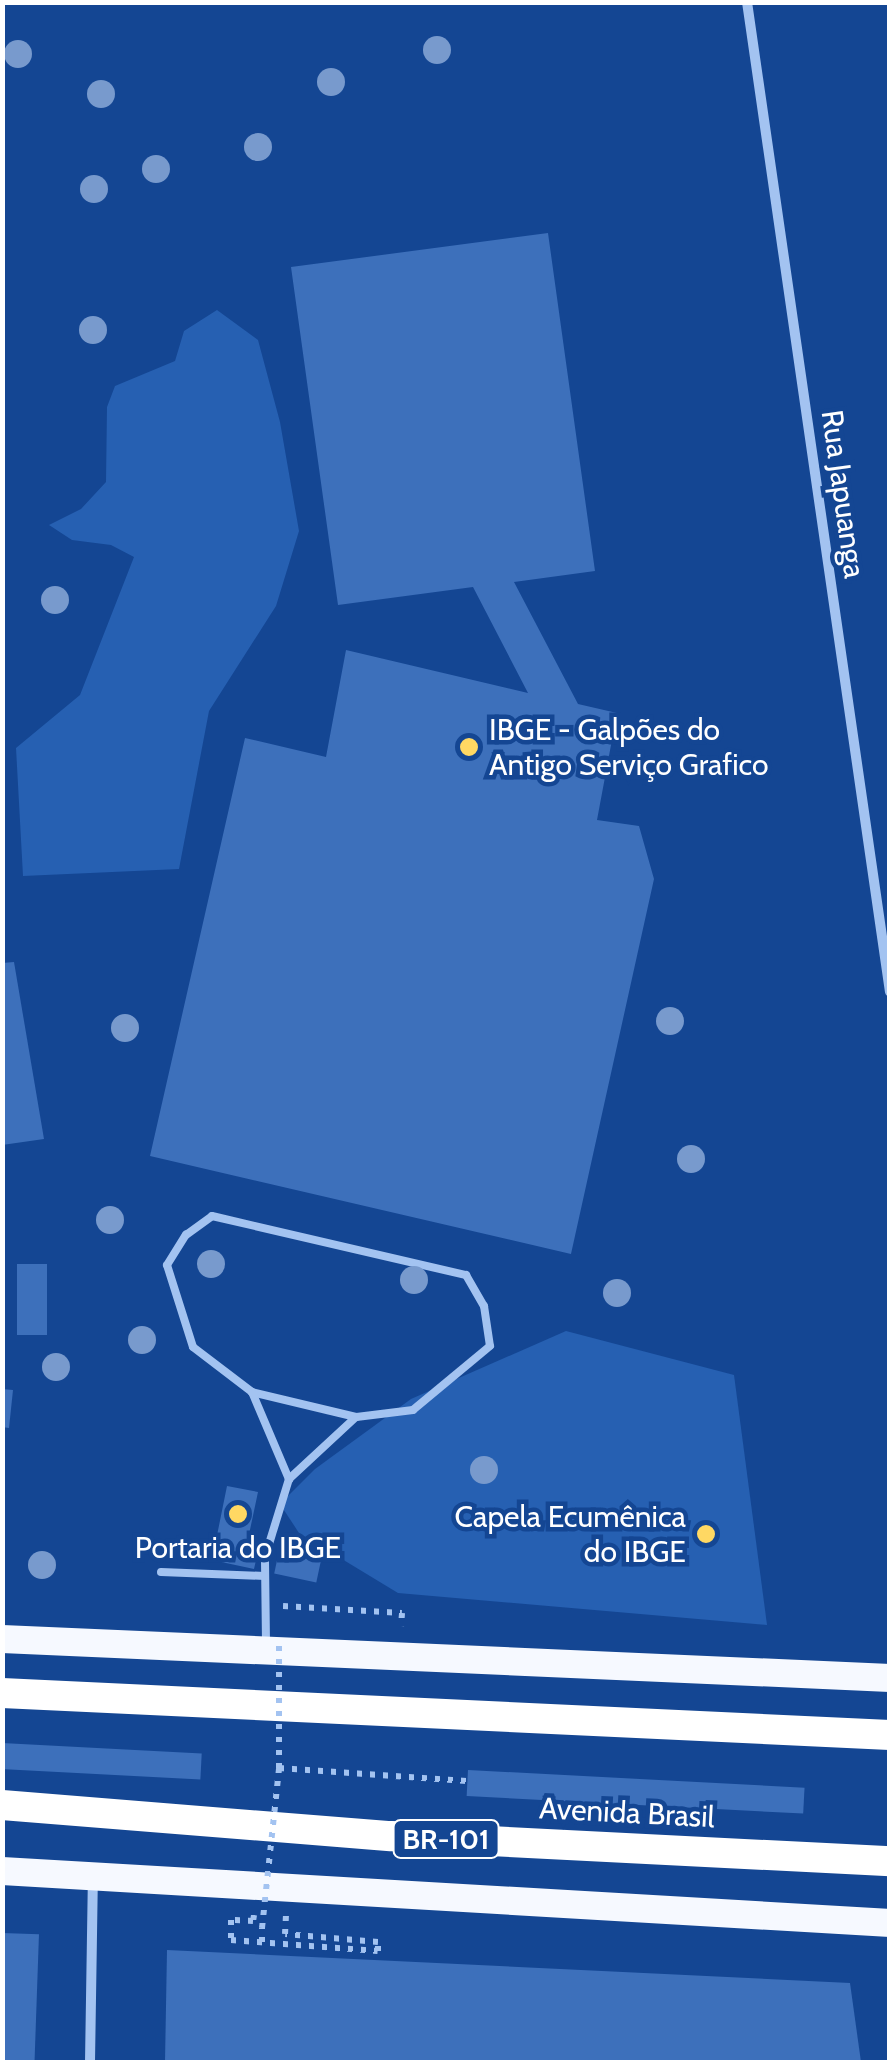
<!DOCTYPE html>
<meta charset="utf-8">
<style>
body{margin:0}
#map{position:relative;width:892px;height:2065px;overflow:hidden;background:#144693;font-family:Cabin,sans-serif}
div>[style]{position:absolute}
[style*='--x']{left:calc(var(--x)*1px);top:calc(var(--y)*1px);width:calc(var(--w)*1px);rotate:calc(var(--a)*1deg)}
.green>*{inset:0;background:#2660b2}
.building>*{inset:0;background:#3d70bb;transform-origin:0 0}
.path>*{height:6px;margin-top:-3px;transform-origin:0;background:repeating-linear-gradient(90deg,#a3c3f1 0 5px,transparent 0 13px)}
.service>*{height:8px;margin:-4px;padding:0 4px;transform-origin:4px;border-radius:4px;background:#a3c3f1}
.minor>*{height:10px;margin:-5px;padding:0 5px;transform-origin:5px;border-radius:5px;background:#a3c3f1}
.trunk>*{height:28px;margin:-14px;padding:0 14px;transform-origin:14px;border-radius:14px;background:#f6f9ff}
.motorway>*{height:30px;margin:-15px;padding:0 15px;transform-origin:15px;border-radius:15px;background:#fff}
.path-bridge>*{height:6px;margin-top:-3px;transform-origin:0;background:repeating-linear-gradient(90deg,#a3c3f1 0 5px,transparent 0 13px)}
.trees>*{width:28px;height:28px;margin:-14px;border-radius:50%;background:#789acd}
.dots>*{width:28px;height:28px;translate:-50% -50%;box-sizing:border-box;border:5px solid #144693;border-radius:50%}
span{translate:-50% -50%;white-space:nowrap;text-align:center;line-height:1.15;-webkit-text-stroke:9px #144693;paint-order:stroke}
.shield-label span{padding:2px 8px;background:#144693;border:2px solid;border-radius:8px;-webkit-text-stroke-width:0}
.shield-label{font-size:28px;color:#fff;font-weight:700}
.street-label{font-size:30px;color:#fff}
.poi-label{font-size:30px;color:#fff}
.left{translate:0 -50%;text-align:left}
.right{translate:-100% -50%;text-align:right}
.frame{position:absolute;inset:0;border:5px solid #fff;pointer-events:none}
</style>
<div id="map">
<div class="green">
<i style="clip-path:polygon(217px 310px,258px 340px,280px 422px,299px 531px,276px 606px,209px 711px,179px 869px,23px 876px,16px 748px,80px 695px,134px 557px,111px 545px,72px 540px,49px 525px,81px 509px,106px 482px,107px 407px,115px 386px,175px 361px,184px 331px)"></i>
<i style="clip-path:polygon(566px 1331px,734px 1375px,767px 1625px,398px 1593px,299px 1533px,280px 1504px,315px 1469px,411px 1399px)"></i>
</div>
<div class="building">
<i style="clip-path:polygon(548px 233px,595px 571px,514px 582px,578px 704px,617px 713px,597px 820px,639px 826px,654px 879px,571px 1254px,150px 1156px,245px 738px,326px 757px,346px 650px,528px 693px,473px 587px,338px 605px,291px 267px)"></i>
<i style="clip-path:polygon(14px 962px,44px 1139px,2px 1145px,2px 963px)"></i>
<i style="left:17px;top:1264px;width:30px;height:71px"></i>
<i style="clip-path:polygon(2px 1389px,13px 1390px,9px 1428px,2px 1427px)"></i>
<i style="clip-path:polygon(227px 1486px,258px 1492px,247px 1544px,259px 1547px,254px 1569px,212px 1560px)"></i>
<i style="left:279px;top:1551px;width:43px;height:23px;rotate:12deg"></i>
<i style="left:2px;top:1743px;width:200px;height:26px;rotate:3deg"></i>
<i style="left:468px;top:1770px;width:337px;height:26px;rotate:3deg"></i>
<i style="left:2px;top:1933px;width:37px;height:129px;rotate:2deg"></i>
<i style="clip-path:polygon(167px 1950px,850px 1983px,861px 2062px,165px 2062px)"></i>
</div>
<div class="path">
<i style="--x:283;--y:1606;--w:119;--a:3.4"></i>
<i style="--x:402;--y:1613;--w:13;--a:94"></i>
<i style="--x:279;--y:1768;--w:188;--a:4"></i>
<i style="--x:254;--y:1915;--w:6;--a:99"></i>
<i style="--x:253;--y:1921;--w:22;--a:-177"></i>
<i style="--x:231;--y:1920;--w:20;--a:90"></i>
<i style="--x:231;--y:1940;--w:147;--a:4.3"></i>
<i style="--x:378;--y:1951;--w:9;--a:-90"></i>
<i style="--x:378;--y:1942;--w:93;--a:-175.1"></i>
<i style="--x:285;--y:1934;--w:19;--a:-87"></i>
<i style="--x:262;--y:1942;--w:14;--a:-90"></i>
</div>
<div class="service">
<i style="--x:212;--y:1216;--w:261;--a:13.1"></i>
<i style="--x:466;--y:1275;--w:36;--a:60"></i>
<i style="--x:484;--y:1306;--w:40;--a:81.5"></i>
<i style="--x:490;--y:1346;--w:100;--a:140.3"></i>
<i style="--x:413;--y:1410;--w:57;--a:173"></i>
<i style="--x:356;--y:1417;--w:107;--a:-166.5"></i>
<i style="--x:252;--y:1392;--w:74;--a:-142.7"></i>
<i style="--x:193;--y:1347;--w:86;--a:-107.6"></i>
<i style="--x:167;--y:1265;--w:36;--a:-58"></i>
<i style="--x:186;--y:1235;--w:32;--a:-36"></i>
<i style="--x:252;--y:1392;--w:95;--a:67"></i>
<i style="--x:161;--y:1572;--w:104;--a:2.2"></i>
<i style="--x:266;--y:1643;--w:86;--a:-90.7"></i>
<i style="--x:265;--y:1557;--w:82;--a:-72.9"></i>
<i style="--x:289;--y:1479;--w:91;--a:-42.8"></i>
</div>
<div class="minor">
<i style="--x:747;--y:2;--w:1000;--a:81.78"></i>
<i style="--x:90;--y:2062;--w:184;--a:-89.1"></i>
</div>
<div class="trunk">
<i style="--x:2;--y:1639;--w:889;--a:2.51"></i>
<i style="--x:2;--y:1871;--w:890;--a:3.35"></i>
</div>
<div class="motorway">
<i style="--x:2;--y:1693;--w:889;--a:2.71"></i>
<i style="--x:2;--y:1805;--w:390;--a:4.6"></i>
<i style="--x:391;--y:1836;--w:500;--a:2.9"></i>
</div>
<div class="path-bridge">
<i style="--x:262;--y:1928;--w:161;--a:-83.9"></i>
<i style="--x:279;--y:1768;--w:122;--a:-90"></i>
</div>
<div class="trees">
<i style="left:437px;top:50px"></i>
<i style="left:18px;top:54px"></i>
<i style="left:331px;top:82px"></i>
<i style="left:101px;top:94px"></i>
<i style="left:258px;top:147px"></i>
<i style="left:156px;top:169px"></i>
<i style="left:94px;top:189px"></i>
<i style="left:93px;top:330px"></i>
<i style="left:55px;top:600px"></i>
<i style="left:670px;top:1021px"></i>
<i style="left:125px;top:1028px"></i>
<i style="left:691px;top:1159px"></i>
<i style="left:110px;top:1220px"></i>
<i style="left:211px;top:1264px"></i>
<i style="left:414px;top:1280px"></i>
<i style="left:617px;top:1293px"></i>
<i style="left:142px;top:1340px"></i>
<i style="left:56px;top:1367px"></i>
<i style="left:484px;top:1470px"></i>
<i style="left:42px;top:1565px"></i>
</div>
<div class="dots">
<i style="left:469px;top:747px;background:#ffd863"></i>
<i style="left:238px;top:1514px;background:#ffd863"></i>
<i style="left:706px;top:1534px;background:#ffd863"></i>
</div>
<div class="shield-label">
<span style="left:446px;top:1839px">BR-101</span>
</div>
<div class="street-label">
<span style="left:843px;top:494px;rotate:82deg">Rua Japuanga</span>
<span style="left:627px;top:1813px;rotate:3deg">Avenida Brasil</span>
</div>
<div class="poi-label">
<span class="left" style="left:489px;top:747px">IBGE - Galpões do<br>Antigo Serviço Grafico</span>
<span class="right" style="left:686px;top:1534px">Capela Ecumênica<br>do IBGE</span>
<span style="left:238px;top:1548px">Portaria do IBGE</span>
</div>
<div class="frame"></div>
</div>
